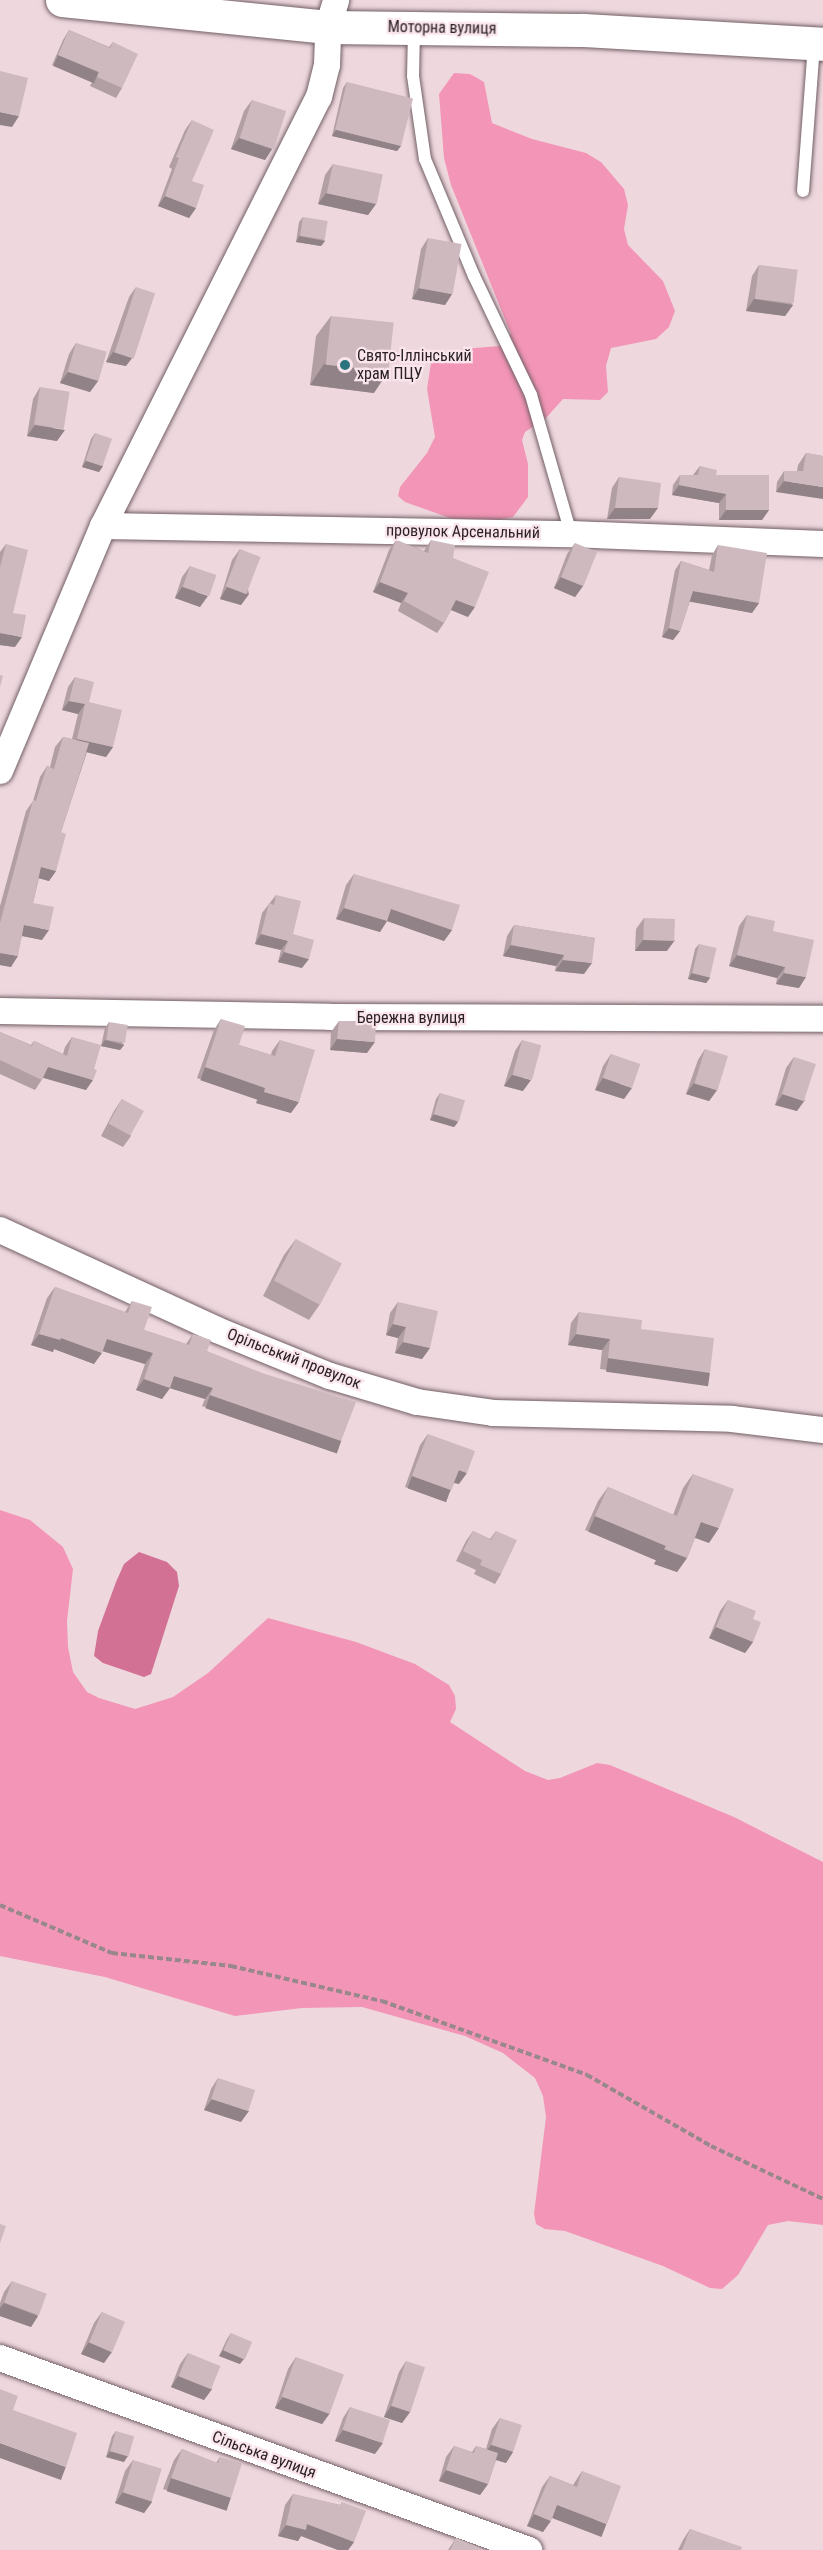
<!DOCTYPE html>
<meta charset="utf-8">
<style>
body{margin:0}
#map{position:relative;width:823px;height:2550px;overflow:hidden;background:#eed8de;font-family:"Roboto Condensed",sans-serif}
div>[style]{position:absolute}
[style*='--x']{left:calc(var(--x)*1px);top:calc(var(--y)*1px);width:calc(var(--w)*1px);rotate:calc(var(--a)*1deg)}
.green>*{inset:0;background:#f395b6}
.water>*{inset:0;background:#d27194}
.path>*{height:4px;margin-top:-2px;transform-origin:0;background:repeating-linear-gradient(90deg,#98888c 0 6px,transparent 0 9px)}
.roads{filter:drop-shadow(0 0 2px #725f65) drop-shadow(0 0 2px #725f65)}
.lane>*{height:12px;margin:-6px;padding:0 6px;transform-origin:6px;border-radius:6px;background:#fff}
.street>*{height:26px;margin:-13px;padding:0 13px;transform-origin:13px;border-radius:13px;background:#fff}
.secondary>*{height:33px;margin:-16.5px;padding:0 16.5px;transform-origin:16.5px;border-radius:16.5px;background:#fff}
.wall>*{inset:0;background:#b19fa4}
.shaded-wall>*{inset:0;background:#908286;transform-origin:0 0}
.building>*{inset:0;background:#ceb9bf;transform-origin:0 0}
.dots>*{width:16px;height:16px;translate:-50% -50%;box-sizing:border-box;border:3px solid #fbe5ec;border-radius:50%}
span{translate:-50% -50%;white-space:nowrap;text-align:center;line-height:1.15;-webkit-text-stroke:4.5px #fbe5ec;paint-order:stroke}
.street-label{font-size:16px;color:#292123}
.poi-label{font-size:16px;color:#292123}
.left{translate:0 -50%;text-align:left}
</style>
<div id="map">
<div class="green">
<i style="clip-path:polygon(454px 73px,470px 74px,484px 82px,492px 123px,532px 139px,586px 153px,601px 162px,624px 189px,628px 205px,624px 229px,628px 245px,663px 281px,675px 311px,669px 327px,656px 339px,611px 348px,606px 366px,608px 392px,600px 400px,563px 399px,546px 418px,525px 432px,522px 440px,528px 464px,528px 497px,513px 517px,487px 522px,450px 518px,405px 502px,398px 496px,400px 487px,427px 453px,435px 437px,427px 389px,431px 363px,463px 349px,499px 346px,511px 334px,451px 185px,444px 158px,439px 94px)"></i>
<i style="clip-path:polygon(0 1510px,30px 1520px,63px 1547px,73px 1569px,67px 1621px,68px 1647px,73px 1672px,87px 1692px,99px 1698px,135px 1709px,173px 1697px,208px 1673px,268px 1618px,356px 1642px,415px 1664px,449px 1685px,455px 1696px,456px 1709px,450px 1722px,525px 1771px,548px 1780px,560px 1778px,597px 1763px,610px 1765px,734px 1817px,823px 1862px,823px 2225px,788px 2221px,768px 2225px,738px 2275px,722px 2289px,710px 2288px,663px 2266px,565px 2231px,545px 2229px,536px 2224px,534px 2214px,546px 2117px,543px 2096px,535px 2078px,503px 2053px,465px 2036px,362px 2007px,302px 2008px,235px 2016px,105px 1977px,0 1956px)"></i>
</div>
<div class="water">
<i style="clip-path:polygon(139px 1552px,167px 1562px,177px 1572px,179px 1586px,151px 1674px,144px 1677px,103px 1663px,94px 1656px,98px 1631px,116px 1582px,124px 1564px)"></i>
</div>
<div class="path">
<i style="--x:0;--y:1905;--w:122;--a:23.2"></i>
<i style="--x:112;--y:1953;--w:120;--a:6.2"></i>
<i style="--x:231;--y:1966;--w:155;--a:13.1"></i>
<i style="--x:382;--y:2001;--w:218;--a:19.8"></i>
<i style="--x:587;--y:2075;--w:143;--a:29.8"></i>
<i style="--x:711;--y:2146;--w:124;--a:25.3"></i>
</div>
<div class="roads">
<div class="lane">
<i style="--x:414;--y:30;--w:46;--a:91.2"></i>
<i style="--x:413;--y:76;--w:84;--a:81.8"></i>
<i style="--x:425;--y:159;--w:127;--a:67.3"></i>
<i style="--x:474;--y:276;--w:132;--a:64.4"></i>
<i style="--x:531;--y:395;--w:145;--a:73.9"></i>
<i style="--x:803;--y:191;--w:146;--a:-85.7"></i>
</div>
<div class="street">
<i style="--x:103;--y:526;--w:468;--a:1"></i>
<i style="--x:571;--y:534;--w:252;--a:2.3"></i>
<i style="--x:0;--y:771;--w:266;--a:-67.2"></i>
<i style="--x:103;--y:526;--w:480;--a:-63.3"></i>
<i style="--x:319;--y:97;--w:33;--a:-76"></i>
<i style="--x:327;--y:65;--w:38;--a:-88"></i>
<i style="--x:328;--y:27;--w:28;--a:-73"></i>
<i style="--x:0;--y:1011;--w:330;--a:1"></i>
<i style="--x:330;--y:1017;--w:493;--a:0.2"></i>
<i style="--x:0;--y:1230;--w:239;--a:24.7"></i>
<i style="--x:217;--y:1330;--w:122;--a:22.2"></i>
<i style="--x:330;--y:1376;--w:91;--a:16.6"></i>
<i style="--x:417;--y:1402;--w:77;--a:8.2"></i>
<i style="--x:493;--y:1413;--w:239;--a:1.4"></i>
<i style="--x:732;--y:1419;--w:92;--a:6.9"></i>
<i style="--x:0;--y:2358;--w:563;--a:19.95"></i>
</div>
<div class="secondary">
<i style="--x:62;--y:0;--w:267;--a:5.8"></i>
<i style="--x:328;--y:27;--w:255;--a:0.7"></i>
<i style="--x:583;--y:30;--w:240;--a:3.3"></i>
</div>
</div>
<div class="wall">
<i style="clip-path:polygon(69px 30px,109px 47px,113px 42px,122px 88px,116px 98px,90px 86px,92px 82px,52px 65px,63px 40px)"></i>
<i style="clip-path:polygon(347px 82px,401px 146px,397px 151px,332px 136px,343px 88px)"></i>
<i style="clip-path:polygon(252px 100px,272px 149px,265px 160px,231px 149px,244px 111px)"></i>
<i style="clip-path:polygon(192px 120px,192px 181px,196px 208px,189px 218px,158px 206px,172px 169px,169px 167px,185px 130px)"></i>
<i style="clip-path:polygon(333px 164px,376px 204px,368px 215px,318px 204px,325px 175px)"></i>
<i style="clip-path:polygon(303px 217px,325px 241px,321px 246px,296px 242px,299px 222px)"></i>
<i style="clip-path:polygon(428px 238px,452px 294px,445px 305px,412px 299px,421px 249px)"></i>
<i style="clip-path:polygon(759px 265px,793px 305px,785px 316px,746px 311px,752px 276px)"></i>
<i style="clip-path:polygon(136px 287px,126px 366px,106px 362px,129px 297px)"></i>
<i style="clip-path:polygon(331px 316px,374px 393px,310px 385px,316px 336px)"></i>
<i style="clip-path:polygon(76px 343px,98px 381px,90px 392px,60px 383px,69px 354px)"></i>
<i style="clip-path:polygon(40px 387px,57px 441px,27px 436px,33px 399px)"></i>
<i style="clip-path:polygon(95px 433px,103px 466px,99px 472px,82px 467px,91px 439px)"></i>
<i style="clip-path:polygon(806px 453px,823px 456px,776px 492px,777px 482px,784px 471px,797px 471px,798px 465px)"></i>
<i style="clip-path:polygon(700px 466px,716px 475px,769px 510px,762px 520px,719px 520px,719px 503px,672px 495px,673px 485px,680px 475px,693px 475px)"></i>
<i style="clip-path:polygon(619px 477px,650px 519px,607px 519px,612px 488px)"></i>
<i style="clip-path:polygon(396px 540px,424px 551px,431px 540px,453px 558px,468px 617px,451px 610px,444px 623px,437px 633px,398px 611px,401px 603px,373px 592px,389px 550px)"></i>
<i style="clip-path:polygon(575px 543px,583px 586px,575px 597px,554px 588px,567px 554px)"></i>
<i style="clip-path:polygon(6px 544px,13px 613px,15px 647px,0 645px,0 552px)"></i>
<i style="clip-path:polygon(718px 545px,759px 603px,752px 613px,690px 601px,680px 631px,673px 640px,662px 637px,675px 570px,681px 561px,709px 570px,712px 555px)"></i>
<i style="clip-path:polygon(240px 549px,249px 594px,241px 605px,220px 599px,232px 560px)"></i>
<i style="clip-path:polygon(190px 566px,200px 607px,175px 598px,182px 577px)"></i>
<i style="clip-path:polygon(75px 677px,89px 702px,113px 747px,106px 757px,87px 752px,61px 832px,56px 871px,49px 881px,39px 878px,33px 903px,42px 940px,22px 936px,11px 967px,0 965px,0 906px,26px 811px,33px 801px,40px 777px,47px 766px,50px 767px,55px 747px,63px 737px,72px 739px,78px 714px,62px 710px,68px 687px)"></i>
<i style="clip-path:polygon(354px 874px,452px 930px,444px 941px,387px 921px,380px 932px,336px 919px,346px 885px)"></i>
<i style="clip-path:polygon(276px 895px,293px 934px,302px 968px,278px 962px,281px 950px,255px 944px,262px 913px)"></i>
<i style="clip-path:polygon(747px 915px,773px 931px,799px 988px,776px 984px,777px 978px,729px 966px,739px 926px)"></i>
<i style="clip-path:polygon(644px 918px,667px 951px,635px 951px,636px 929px)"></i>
<i style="clip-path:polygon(514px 925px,595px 938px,584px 974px,555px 971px,556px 966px,503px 956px,507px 936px)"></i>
<i style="clip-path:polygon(699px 944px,710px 978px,706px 983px,688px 979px,695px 949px)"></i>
<i style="clip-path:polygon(221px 1019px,239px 1045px,271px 1055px,272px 1051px,280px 1040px,291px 1113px,256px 1103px,257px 1099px,197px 1078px,214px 1030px)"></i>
<i style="clip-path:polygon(339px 1021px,367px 1053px,330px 1050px,331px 1032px)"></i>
<i style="clip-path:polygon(109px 1022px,124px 1045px,120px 1050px,101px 1046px,105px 1028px)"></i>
<i style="clip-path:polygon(0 1032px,31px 1045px,34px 1041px,63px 1054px,65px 1047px,72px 1037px,94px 1069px,86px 1090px,43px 1078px,35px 1090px,0 1074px)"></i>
<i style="clip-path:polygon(522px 1040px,523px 1091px,504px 1086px,515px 1051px)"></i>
<i style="clip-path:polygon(705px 1049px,717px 1090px,709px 1101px,686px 1094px,698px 1060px)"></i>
<i style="clip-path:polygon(611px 1054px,624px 1099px,595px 1090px,603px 1066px)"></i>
<i style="clip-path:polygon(794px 1057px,797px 1111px,775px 1105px,786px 1068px)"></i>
<i style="clip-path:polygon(440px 1093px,458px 1122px,454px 1127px,430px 1120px,436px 1099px)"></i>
<i style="clip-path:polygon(122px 1099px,131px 1136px,123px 1147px,101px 1136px,114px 1111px)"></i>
<i style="clip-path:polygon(296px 1239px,320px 1304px,309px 1320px,263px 1296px,284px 1255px)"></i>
<i style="clip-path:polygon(55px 1287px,125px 1312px,132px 1301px,144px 1330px,186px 1344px,193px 1334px,207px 1351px,333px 1452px,202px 1406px,205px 1399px,170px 1388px,162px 1399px,136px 1390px,145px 1364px,102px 1351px,94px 1364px,54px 1349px,53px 1352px,31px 1345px,47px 1298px)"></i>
<i style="clip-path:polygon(398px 1302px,430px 1348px,422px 1359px,395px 1353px,398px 1338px,386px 1335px,390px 1313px)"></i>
<i style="clip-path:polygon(579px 1312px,702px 1384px,600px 1369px,602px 1350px,568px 1345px,571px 1323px)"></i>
<i style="clip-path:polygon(428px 1434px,459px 1484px,454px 1483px,451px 1490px,444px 1501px,405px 1487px,420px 1445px)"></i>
<i style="clip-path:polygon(693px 1474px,709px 1543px,695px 1538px,687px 1558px,677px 1572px,654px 1564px,656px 1560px,585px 1530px,598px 1501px,608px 1487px,673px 1515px,683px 1488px)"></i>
<i style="clip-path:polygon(473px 1531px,490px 1539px,496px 1531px,501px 1574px,495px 1584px,474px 1574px,476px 1570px,456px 1561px,466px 1541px)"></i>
<i style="clip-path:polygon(728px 1600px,753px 1619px,753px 1642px,745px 1653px,709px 1638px,720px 1611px)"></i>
<i style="clip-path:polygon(218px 2078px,241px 2122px,204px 2110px,211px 2089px)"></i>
<i style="clip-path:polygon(12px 2281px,38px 2316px,31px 2327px,0 2316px,0 2303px,4px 2292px)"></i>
<i style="clip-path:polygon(102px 2312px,104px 2363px,81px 2354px,94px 2323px)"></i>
<i style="clip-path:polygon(231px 2333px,240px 2364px,219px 2356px,227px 2339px)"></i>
<i style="clip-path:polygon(188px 2353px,212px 2389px,204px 2400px,171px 2387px,180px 2364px)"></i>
<i style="clip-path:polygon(296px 2357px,330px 2413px,322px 2424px,275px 2408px,288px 2369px)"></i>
<i style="clip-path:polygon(406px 2361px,410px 2412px,402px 2423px,384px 2417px,399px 2372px)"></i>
<i style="clip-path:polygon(350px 2407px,375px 2454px,335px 2441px,343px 2418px)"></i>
<i style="clip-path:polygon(500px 2418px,513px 2452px,506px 2463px,496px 2460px,488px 2484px,480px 2495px,439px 2481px,446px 2457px,454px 2446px,472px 2452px,476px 2446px,486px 2449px,492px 2429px)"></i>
<i style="clip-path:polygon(116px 2431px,124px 2462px,106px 2457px,112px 2436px)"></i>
<i style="clip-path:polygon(182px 2449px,216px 2463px,220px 2457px,231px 2498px,223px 2509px,163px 2489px,174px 2460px)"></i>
<i style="clip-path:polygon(133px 2460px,152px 2502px,144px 2513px,115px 2503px,125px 2471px)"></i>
<i style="clip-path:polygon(582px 2471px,599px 2535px,552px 2517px,543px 2532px,527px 2526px,542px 2487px,550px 2476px,573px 2485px)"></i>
<i style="clip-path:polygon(293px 2494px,340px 2505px,342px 2502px,354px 2542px,348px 2550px,338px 2550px,301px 2536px,298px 2541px,278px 2536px,285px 2505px)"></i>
<i style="clip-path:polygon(690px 2529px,741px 2550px,678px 2550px,683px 2540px)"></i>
<i style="clip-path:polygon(456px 2538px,485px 2550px,448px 2550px)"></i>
</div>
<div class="shaded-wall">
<i style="left:58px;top:55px;width:44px;height:12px;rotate:23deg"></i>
<i style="clip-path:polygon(0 112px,19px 116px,12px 127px,0 125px)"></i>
<i style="clip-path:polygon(336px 130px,401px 146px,397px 151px,332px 136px)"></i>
<i style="clip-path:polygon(239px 138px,272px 149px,265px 160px,231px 149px)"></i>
<i style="clip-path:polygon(326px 193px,376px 204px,368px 215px,318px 204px)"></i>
<i style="clip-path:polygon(165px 196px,196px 208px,189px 218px,158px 206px)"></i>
<i style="clip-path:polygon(299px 236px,325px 241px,321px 246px,296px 242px)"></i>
<i style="clip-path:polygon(419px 288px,452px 294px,445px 305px,412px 299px)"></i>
<i style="clip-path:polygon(754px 299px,793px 305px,785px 316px,746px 311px)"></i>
<i style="clip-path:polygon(113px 352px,133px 357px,126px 366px,106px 362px)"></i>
<i style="clip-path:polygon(324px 364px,388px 372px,374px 393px,310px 385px)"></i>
<i style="clip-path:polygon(68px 372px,98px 381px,90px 392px,60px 383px)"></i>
<i style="clip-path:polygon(35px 425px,65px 430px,57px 441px,27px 436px)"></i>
<i style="clip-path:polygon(86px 461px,103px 466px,99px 472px,82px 467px)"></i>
<i style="clip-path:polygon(784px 481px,823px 487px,823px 499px,776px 492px)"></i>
<i style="clip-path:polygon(679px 485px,726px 494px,719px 503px,672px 495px)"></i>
<i style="clip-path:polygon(615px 508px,658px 508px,650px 519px,607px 519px)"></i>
<i style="clip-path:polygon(726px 510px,769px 510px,762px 520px,719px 520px)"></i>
<i style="clip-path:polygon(561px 577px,583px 586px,575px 597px,554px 588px)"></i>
<i style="clip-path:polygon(380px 582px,408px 593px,401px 603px,373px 592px)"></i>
<i style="clip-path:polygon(182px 587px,208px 596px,200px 607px,175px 598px)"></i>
<i style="clip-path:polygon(227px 587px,249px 594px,241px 605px,220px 599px)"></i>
<i style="clip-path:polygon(693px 591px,759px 603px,752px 613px,686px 601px)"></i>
<i style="clip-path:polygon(456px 600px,475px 607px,468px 617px,449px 609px)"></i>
<i style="clip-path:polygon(669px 628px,680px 631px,673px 640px,662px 637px)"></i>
<i style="clip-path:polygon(0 633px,22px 637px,15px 647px,0 645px)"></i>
<i style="clip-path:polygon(69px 701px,85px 704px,78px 714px,62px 710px)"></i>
<i style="clip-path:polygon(77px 739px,113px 747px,106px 757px,70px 748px)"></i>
<i style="clip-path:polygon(41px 867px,56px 871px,49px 881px,34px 877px)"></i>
<i style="clip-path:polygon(344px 908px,391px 909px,452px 930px,444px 941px,387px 921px,380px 932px,336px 919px)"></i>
<i style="clip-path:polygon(24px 925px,49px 930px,42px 940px,17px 935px)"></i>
<i style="clip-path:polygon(261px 934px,288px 941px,281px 950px,255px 944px)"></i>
<i style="clip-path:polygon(643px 940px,675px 940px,667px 951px,635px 951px)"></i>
<i style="clip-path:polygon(511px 945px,564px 955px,556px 966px,503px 956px)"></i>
<i style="clip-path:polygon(284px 952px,309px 959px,302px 968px,278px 962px)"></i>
<i style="clip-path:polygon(0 953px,18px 956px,11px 967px,0 965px)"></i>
<i style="clip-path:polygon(737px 955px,785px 967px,777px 978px,729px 966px)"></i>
<i style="clip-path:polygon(563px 960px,592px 963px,584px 974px,555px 971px)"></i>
<i style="clip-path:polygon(692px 973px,710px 978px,706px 983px,688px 979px)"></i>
<i style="clip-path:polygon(784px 973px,806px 977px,799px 988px,776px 984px)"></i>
<i style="clip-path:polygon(337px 1039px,375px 1042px,367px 1053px,330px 1050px)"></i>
<i style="clip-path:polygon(105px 1040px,124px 1045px,120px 1050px,101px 1046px)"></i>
<i style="clip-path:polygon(48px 1067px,93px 1080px,86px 1090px,41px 1077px)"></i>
<i style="left:205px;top:1067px;width:64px;height:14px;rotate:19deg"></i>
<i style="clip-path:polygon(512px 1075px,531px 1080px,523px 1091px,504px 1086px)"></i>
<i style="clip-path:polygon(603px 1078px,632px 1088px,624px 1099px,595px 1090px)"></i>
<i style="clip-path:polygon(694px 1083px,717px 1090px,709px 1101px,686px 1094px)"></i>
<i style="clip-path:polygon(264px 1092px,299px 1102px,291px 1113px,256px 1103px)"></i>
<i style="clip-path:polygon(783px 1094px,805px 1100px,797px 1111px,775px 1105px)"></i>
<i style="clip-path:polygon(434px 1114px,458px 1122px,454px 1127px,430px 1120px)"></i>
<i style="clip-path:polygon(393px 1324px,406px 1327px,398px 1338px,386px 1335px)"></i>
<i style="clip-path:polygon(39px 1334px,61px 1338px,102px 1353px,94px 1364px,54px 1349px,53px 1352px,31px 1345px)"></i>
<i style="clip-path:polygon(576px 1334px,610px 1339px,602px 1350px,568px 1345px)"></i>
<i style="clip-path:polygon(107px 1339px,153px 1353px,145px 1364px,99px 1350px)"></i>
<i style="clip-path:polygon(403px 1342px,430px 1348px,422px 1359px,395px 1353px)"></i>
<i style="left:608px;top:1358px;width:103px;height:14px;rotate:8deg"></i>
<i style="clip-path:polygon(174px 1376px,213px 1388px,205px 1399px,166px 1387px)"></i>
<i style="clip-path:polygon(144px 1379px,170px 1388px,162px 1399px,136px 1390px)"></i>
<i style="left:210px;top:1395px;width:139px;height:14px;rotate:19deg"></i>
<i style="clip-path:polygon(459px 1470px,467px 1473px,459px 1484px,451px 1482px)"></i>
<i style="left:412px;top:1476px;width:41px;height:13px;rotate:20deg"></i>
<i style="left:595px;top:1516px;width:77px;height:17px;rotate:23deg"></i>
<i style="clip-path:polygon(701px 1522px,719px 1528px,709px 1543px,691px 1536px)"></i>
<i style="clip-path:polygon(664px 1549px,687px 1558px,677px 1572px,654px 1564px)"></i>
<i style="clip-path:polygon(716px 1627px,753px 1642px,745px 1653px,709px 1638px)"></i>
<i style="clip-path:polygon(212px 2099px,249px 2111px,241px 2122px,204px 2110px)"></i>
<i style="clip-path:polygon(4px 2303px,38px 2316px,31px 2327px,0 2316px,0 2308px)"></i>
<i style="clip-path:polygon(89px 2342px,112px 2352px,104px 2363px,81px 2354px)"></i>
<i style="clip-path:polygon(223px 2350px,244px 2359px,240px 2364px,219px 2356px)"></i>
<i style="clip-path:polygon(178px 2376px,212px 2389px,204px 2400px,171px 2387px)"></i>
<i style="clip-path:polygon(283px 2397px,330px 2413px,322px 2424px,275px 2408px)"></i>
<i style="clip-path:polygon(391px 2406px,410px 2412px,402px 2423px,384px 2417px)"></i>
<i style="clip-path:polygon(343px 2430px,383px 2443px,375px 2454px,335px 2441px)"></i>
<i style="left:0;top:2443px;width:70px;height:14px;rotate:20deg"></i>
<i style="clip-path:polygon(491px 2445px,513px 2452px,506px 2463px,483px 2456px)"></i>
<i style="clip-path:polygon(110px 2451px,128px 2456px,124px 2462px,106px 2457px)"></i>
<i style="clip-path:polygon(446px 2470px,488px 2484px,480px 2495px,439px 2481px)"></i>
<i style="left:171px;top:2478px;width:63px;height:14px;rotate:18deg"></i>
<i style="clip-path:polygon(123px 2492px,152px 2502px,144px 2513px,115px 2503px)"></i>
<i style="left:557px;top:2505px;width:53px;height:14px;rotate:21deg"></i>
<i style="clip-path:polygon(534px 2514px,551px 2521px,543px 2532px,527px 2526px)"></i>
<i style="clip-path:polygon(307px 2524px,354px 2542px,348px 2550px,338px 2550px,301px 2536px,298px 2541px,278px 2536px,286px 2525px)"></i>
</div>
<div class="building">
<i style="clip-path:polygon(69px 30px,110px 48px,113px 42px,138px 54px,122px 88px,97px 77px,99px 72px,58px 55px)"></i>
<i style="clip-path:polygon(0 71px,28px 78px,19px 116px,0 112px)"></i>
<i style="left:347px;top:82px;width:68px;height:49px;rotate:14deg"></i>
<i style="left:252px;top:100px;width:36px;height:40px;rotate:18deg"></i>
<i style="clip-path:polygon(192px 120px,214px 130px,192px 181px,204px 185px,196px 208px,165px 196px,179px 158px,176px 157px)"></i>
<i style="left:333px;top:164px;width:51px;height:30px;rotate:12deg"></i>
<i style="left:303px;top:217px;width:25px;height:19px;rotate:9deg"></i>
<i style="left:428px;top:238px;width:34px;height:51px;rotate:10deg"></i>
<i style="left:759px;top:265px;width:39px;height:34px;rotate:7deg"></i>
<i style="left:136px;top:287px;width:20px;height:69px;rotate:18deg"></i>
<i style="left:331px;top:316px;width:63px;height:49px;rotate:6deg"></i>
<i style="left:76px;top:343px;width:32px;height:30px;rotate:16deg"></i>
<i style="left:40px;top:387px;width:30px;height:38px;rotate:9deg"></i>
<i style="left:95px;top:433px;width:18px;height:29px;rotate:19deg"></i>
<i style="clip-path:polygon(806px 453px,823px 456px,823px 487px,784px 481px,784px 471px,803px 471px)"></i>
<i style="clip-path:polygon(700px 466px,717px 470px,716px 475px,769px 475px,769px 510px,726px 510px,726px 494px,679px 485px,680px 475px,698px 475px)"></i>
<i style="clip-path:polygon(619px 477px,661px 483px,658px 508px,615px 508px)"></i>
<i style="clip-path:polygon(396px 540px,428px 553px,431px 540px,455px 545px,453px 558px,489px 572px,475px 607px,456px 600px,444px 623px,404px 601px,408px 593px,380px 582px)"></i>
<i style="left:575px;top:543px;width:24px;height:37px;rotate:22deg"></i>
<i style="clip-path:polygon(6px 544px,28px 550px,13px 613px,26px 615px,22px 637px,0 633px,0 567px)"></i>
<i style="clip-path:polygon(718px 545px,767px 553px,759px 603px,693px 591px,680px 631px,669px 628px,681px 561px,714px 572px)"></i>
<i style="left:240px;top:549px;width:22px;height:40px;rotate:21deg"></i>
<i style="left:190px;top:566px;width:28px;height:22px;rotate:19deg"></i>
<i style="clip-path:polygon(0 675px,3px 676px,0 687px)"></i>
<i style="clip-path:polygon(75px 677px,94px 682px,89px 702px,122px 710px,113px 747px,77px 739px,85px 704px,69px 701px)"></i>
<i style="clip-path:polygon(63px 737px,89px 743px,61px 832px,66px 834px,56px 871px,41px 867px,33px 903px,54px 907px,49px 930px,24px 925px,18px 956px,0 953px,0 923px,33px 800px,36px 801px,47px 766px,54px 769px)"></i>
<i style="clip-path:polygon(354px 874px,460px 905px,452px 930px,391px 909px,387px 921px,344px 908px)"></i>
<i style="clip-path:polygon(276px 895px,301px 901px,293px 934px,314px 940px,309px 959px,284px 952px,288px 941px,261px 934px,269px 903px,274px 905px)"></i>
<i style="clip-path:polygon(747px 915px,775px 921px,773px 931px,814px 940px,806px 977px,784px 973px,785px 967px,737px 955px)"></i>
<i style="left:644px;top:918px;width:31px;height:22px;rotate:2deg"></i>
<i style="clip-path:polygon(514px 925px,595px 938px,592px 963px,563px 960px,564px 955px,511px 945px)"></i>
<i style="left:699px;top:944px;width:18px;height:30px;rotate:13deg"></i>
<i style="clip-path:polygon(221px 1019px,245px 1026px,239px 1045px,275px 1056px,280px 1040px,315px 1050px,299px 1102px,264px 1092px,265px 1088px,205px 1067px)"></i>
<i style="clip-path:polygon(339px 1021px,376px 1021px,375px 1042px,337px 1039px)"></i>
<i style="left:109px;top:1022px;width:19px;height:18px;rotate:9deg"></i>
<i style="clip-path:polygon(0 1032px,32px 1046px,34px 1041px,67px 1056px,72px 1037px,101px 1045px,94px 1069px,97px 1070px,93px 1080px,48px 1067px,42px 1080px,0 1060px)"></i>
<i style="left:522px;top:1040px;width:20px;height:36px;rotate:15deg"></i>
<i style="left:705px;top:1049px;width:24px;height:36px;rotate:17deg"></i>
<i style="left:611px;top:1054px;width:31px;height:25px;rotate:19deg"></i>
<i style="left:794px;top:1057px;width:23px;height:39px;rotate:18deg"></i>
<i style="left:440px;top:1093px;width:26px;height:22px;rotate:16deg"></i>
<i style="left:122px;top:1099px;width:25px;height:28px;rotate:29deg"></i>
<i style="left:296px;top:1239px;width:52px;height:47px;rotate:28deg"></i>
<i style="clip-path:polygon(55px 1287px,128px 1313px,132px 1301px,152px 1307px,144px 1330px,189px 1345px,193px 1334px,211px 1340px,207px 1351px,262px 1373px,356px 1402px,341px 1441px,210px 1395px,213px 1388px,174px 1376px,170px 1388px,144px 1379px,153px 1353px,107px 1339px,102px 1353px,61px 1338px,60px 1340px,39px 1334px)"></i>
<i style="clip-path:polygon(398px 1302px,438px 1311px,430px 1348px,403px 1342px,406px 1327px,393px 1324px)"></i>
<i style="clip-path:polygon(579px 1312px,642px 1320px,641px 1329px,714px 1338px,710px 1373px,608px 1358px,610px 1339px,576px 1334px)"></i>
<i style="clip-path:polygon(428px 1434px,475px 1451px,467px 1473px,459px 1470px,451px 1490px,412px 1476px)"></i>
<i style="clip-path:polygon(693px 1474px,734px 1489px,719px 1528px,701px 1522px,687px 1558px,664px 1549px,666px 1546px,595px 1516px,608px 1487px,677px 1516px)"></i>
<i style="clip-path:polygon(473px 1531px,491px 1540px,496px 1531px,517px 1540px,501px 1574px,480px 1565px,482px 1560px,463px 1551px)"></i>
<i style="clip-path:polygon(728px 1600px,756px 1611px,753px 1619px,761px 1622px,753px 1642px,716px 1627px)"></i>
<i style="left:218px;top:2078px;width:39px;height:22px;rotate:18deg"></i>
<i style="clip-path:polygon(0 2224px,6px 2226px,0 2243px)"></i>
<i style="left:12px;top:2281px;width:37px;height:23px;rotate:20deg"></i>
<i style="left:102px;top:2312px;width:25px;height:33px;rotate:23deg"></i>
<i style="left:231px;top:2333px;width:23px;height:19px;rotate:23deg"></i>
<i style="left:188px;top:2353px;width:35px;height:25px;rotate:22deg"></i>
<i style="left:296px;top:2357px;width:51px;height:42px;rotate:20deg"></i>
<i style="left:406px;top:2361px;width:20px;height:47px;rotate:18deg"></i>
<i style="clip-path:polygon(0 2389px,18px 2396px,13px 2410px,77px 2433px,66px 2467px,0 2443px)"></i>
<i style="left:350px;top:2407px;width:42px;height:24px;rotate:18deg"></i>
<i style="left:500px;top:2418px;width:23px;height:28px;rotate:18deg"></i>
<i style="left:116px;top:2431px;width:19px;height:21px;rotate:16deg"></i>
<i style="clip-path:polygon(454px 2446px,474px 2453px,476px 2446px,498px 2453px,488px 2484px,446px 2470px)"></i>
<i style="clip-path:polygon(182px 2449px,218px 2463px,220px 2457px,242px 2463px,231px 2498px,171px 2478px)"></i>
<i style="left:133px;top:2460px;width:30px;height:34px;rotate:17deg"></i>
<i style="clip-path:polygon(582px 2471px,621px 2486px,607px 2524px,557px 2505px,551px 2521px,534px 2514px,550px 2476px,577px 2487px)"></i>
<i style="clip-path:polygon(293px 2494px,340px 2505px,342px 2502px,366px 2511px,354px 2542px,307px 2524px,306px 2530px,286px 2525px)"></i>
<i style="clip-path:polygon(690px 2529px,742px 2547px,741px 2550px,682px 2550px)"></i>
<i style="clip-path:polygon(456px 2538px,485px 2550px,450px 2550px)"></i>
</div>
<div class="dots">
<i style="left:345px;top:365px;background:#2b737d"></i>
</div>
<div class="street-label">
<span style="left:442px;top:28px;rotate:1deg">Моторна вулиця</span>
<span style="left:463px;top:532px;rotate:1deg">провулок Арсенальний</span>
<span style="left:411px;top:1018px">Бережна вулиця</span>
<span style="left:294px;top:1359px;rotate:21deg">Орільський провулок</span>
<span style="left:264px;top:2455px;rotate:20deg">Сільська вулиця</span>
</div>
<div class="poi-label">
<span class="left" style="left:357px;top:365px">Свято-Іллінський<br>храм ПЦУ</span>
</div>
</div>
